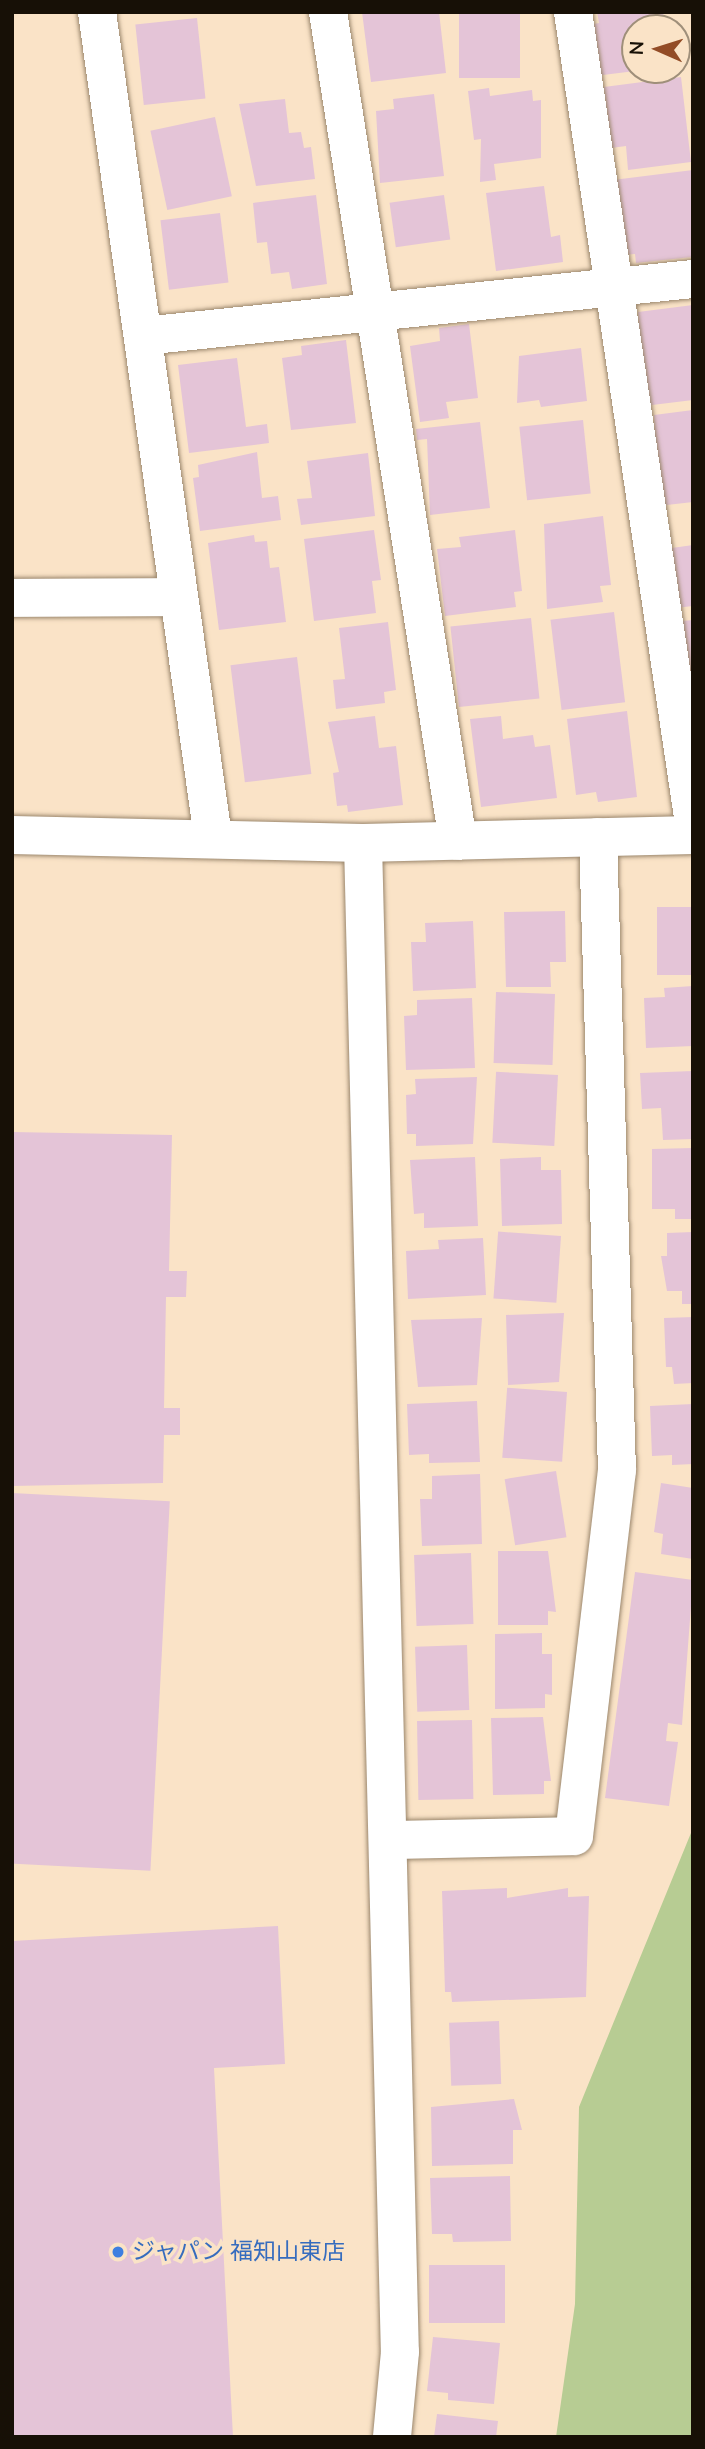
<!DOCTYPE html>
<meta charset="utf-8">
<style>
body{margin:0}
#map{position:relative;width:705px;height:2449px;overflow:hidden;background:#fae3c7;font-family:"Nunito Sans","Noto Sans JP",sans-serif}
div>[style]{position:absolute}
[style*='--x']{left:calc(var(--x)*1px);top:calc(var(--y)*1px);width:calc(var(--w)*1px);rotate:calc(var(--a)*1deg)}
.green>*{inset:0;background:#b7cc93}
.building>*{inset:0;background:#e4c4d7;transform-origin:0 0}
.roads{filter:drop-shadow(0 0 2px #9b876d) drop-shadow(0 0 2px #9b876d)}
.minor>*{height:38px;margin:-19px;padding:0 19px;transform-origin:19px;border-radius:19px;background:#fff}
.dots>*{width:19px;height:19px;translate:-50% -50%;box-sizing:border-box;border:4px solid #fae3c7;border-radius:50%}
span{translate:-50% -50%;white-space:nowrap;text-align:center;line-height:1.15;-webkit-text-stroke:7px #fae3c7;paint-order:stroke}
.shop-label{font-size:23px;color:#366cbe}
.left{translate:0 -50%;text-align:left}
.frame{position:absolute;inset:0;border:14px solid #171006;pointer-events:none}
.north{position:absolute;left:621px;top:14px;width:70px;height:70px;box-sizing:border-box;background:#fae3c7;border:2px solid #9f8f7a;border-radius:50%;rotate:273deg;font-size:19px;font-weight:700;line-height:28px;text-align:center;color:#171006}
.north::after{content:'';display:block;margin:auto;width:24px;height:32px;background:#934c26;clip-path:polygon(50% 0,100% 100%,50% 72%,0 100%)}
</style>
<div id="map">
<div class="green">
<i style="clip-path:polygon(693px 1828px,693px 2437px,556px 2437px,575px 2304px,579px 2107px)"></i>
</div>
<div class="building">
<i style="clip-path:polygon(362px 12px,439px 12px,446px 73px,371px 82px)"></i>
<i style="left:459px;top:12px;width:61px;height:66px"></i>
<i style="clip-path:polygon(597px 12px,663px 12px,665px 28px,635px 28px,635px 71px,595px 76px,589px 25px,599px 23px)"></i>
<i style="left:197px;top:18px;width:81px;height:62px;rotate:84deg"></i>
<i style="clip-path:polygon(681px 77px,691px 162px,628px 170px,626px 146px,611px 148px,604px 87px)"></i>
<i style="clip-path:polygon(489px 88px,490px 96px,532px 90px,533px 101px,541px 100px,541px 158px,494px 164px,496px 180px,480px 182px,481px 139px,474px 140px,468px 91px)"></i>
<i style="clip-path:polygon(434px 94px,444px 176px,380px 183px,376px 111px,394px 109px,393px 99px)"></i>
<i style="clip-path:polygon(285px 99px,289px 133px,301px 132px,304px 148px,311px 147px,315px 179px,256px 186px,239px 104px)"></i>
<i style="left:215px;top:117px;width:81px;height:66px;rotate:78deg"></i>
<i style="clip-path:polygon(693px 170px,692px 257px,636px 263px,635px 254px,622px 255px,613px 180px)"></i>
<i style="clip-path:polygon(544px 186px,551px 237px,560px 235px,563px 262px,496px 271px,486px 193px)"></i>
<i style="clip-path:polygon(316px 195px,327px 284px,292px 289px,289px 272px,271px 274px,267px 242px,257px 243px,253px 203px)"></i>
<i style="left:444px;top:195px;width:45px;height:55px;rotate:82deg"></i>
<i style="left:220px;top:213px;width:70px;height:60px;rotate:83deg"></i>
<i style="clip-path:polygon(693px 305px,693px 400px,644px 406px,638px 312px)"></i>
<i style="clip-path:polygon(469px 324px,478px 398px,446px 402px,449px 418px,420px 422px,410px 346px,440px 341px,439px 328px)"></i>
<i style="clip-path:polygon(346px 340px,356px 423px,291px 430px,282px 358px,302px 355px,301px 346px)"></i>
<i style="clip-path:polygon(581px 348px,587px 401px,541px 407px,539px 400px,517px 403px,519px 356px)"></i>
<i style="clip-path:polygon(237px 358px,246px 427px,267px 424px,269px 443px,189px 453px,178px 365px)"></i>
<i style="clip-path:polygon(693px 410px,693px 502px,658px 506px,654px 415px)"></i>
<i style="left:583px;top:420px;width:74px;height:64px;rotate:84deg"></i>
<i style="clip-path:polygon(480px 422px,490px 508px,430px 515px,427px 439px,417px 440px,416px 429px)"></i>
<i style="clip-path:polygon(257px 452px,262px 498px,278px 496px,281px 520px,200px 531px,193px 478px,199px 477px,198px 465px)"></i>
<i style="clip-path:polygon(368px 453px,375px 516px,301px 525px,297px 499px,312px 498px,307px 461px)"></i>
<i style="clip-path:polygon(603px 516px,611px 585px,600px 586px,603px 602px,547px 609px,544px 524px)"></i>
<i style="clip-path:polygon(374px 530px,381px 580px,372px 581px,376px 613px,314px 621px,304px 539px)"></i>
<i style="clip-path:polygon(515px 530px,522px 591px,514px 592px,516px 607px,445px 616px,437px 549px,461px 547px,459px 537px)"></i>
<i style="clip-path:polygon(254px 535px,255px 542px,267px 541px,270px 568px,279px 567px,286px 622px,219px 630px,208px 543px)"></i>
<i style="clip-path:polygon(693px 545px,693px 606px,676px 608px,672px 548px)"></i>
<i style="left:614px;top:612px;width:91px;height:64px;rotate:83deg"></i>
<i style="left:531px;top:618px;width:81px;height:81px;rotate:84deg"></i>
<i style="clip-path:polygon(693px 620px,693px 714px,682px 621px)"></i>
<i style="clip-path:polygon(388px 622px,396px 690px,384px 692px,385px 703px,336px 709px,333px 680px,345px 679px,339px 628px)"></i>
<i style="left:297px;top:657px;width:118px;height:67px;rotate:83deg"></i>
<i style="clip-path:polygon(627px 711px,637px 797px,598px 802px,596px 792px,576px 795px,567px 719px)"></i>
<i style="clip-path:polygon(375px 716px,379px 748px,396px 746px,403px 805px,348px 812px,347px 805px,337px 806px,333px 773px,339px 772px,328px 722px)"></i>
<i style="clip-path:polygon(501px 716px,503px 739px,533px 735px,535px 747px,550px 745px,557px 798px,481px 807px,470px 719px)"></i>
<i style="left:693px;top:907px;width:68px;height:36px;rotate:90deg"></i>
<i style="clip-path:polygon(565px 911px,566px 962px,550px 962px,551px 987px,506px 987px,504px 912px)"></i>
<i style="clip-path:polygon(473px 921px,476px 988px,413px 991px,411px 942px,426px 942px,425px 923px)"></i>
<i style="clip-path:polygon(693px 986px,693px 1046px,646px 1048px,644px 998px,665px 997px,664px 988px)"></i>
<i style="left:555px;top:994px;width:71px;height:59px;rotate:92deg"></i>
<i style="clip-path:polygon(472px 998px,475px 1068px,406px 1070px,404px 1016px,417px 1015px,417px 1000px)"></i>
<i style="clip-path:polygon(693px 1071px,693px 1139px,663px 1140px,661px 1108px,642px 1109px,640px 1073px)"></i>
<i style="left:558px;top:1075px;width:71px;height:62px;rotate:93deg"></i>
<i style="clip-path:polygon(477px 1077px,473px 1144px,416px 1146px,416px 1134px,407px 1134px,406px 1095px,416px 1094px,415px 1079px)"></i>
<i style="clip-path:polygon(12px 1132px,172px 1135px,169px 1271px,187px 1271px,186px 1297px,166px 1297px,164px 1408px,180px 1408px,180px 1435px,164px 1435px,163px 1483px,12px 1486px)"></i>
<i style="clip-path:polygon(693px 1148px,693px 1219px,675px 1219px,675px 1209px,652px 1209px,652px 1149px)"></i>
<i style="clip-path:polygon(475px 1157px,478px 1226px,424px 1228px,424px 1213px,414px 1214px,410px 1160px)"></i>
<i style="clip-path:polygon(541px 1157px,541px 1170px,561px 1170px,562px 1224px,502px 1226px,500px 1159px)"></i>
<i style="clip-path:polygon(693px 1232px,693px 1304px,682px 1304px,682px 1291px,667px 1291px,661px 1256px,667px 1256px,667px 1233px)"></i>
<i style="left:561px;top:1236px;width:67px;height:63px;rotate:94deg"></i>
<i style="clip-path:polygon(483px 1238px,486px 1295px,408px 1299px,406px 1251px,439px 1249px,438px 1240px)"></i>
<i style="clip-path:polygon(564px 1313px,559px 1382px,508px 1385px,506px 1315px)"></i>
<i style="clip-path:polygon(693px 1317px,693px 1383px,674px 1384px,672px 1367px,666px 1367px,664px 1318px)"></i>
<i style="clip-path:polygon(482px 1318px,477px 1385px,418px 1387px,411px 1320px)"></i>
<i style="left:567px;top:1392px;width:70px;height:60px;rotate:94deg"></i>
<i style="clip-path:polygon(477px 1401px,480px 1462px,429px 1463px,429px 1454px,409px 1455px,407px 1404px)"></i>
<i style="clip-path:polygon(693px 1404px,693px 1464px,672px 1465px,672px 1455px,652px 1456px,650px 1406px)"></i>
<i style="left:556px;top:1471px;width:67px;height:52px;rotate:81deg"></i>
<i style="clip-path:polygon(480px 1474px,482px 1544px,422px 1546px,420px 1499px,432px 1499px,432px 1476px)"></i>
<i style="clip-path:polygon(661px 1483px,693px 1488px,693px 1559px,661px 1554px,663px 1534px,654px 1532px)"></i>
<i style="left:12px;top:1493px;width:158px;height:370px;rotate:3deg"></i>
<i style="clip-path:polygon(498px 1551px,548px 1551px,556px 1612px,548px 1611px,548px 1625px,498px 1625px)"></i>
<i style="left:471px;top:1553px;width:71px;height:57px;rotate:88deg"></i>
<i style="clip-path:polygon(635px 1572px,693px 1580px,682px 1725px,668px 1723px,666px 1741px,678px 1742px,669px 1806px,605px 1798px)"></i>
<i style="clip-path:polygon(542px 1633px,542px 1654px,552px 1654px,552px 1695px,545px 1694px,545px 1708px,495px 1709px,495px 1634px)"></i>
<i style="left:467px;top:1645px;width:65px;height:52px;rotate:88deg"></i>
<i style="clip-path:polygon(543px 1717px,551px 1781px,544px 1781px,544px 1794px,493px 1795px,491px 1718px)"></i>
<i style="left:472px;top:1720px;width:79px;height:55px;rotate:89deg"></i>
<i style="clip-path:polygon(507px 1888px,507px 1898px,568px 1888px,568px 1897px,589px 1896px,586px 1997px,452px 2002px,451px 1992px,445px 1992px,442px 1891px)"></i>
<i style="clip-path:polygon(278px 1926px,285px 2064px,214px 2068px,233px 2437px,12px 2437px,12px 1941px)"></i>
<i style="left:499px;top:2021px;width:63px;height:50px;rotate:88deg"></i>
<i style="clip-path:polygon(514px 2099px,522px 2130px,513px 2130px,513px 2164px,432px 2166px,431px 2107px)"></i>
<i style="clip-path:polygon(510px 2176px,511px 2241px,453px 2242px,452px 2234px,432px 2234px,430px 2178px)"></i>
<i style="left:429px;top:2265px;width:76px;height:58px"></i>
<i style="clip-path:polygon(433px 2337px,500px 2343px,494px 2404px,448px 2400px,448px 2393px,427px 2391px)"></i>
<i style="clip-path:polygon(437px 2414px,498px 2421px,496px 2437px,434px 2437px)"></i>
</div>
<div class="roads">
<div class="minor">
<i style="--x:97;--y:12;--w:833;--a:82"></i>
<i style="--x:328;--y:12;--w:839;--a:81.09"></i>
<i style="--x:573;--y:12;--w:814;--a:81.52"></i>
<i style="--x:143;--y:336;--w:553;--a:-5.92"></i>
<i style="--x:12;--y:598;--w:167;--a:-0.3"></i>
<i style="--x:12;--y:835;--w:351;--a:1.3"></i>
<i style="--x:363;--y:843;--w:330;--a:-1.4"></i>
<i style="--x:363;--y:843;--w:1509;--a:88.6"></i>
<i style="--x:400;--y:2352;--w:85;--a:95.4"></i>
<i style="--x:390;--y:1840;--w:184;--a:-1.2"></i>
<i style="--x:574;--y:1836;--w:368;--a:-83.3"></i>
<i style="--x:617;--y:1471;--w:634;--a:-91.72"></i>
</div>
</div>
<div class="dots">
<i style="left:118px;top:2252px;background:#3f7fe0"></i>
</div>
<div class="shop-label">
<span class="left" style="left:132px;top:2252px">ジャパン 福知山東店</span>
</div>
<div class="frame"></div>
<div class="north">N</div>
</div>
